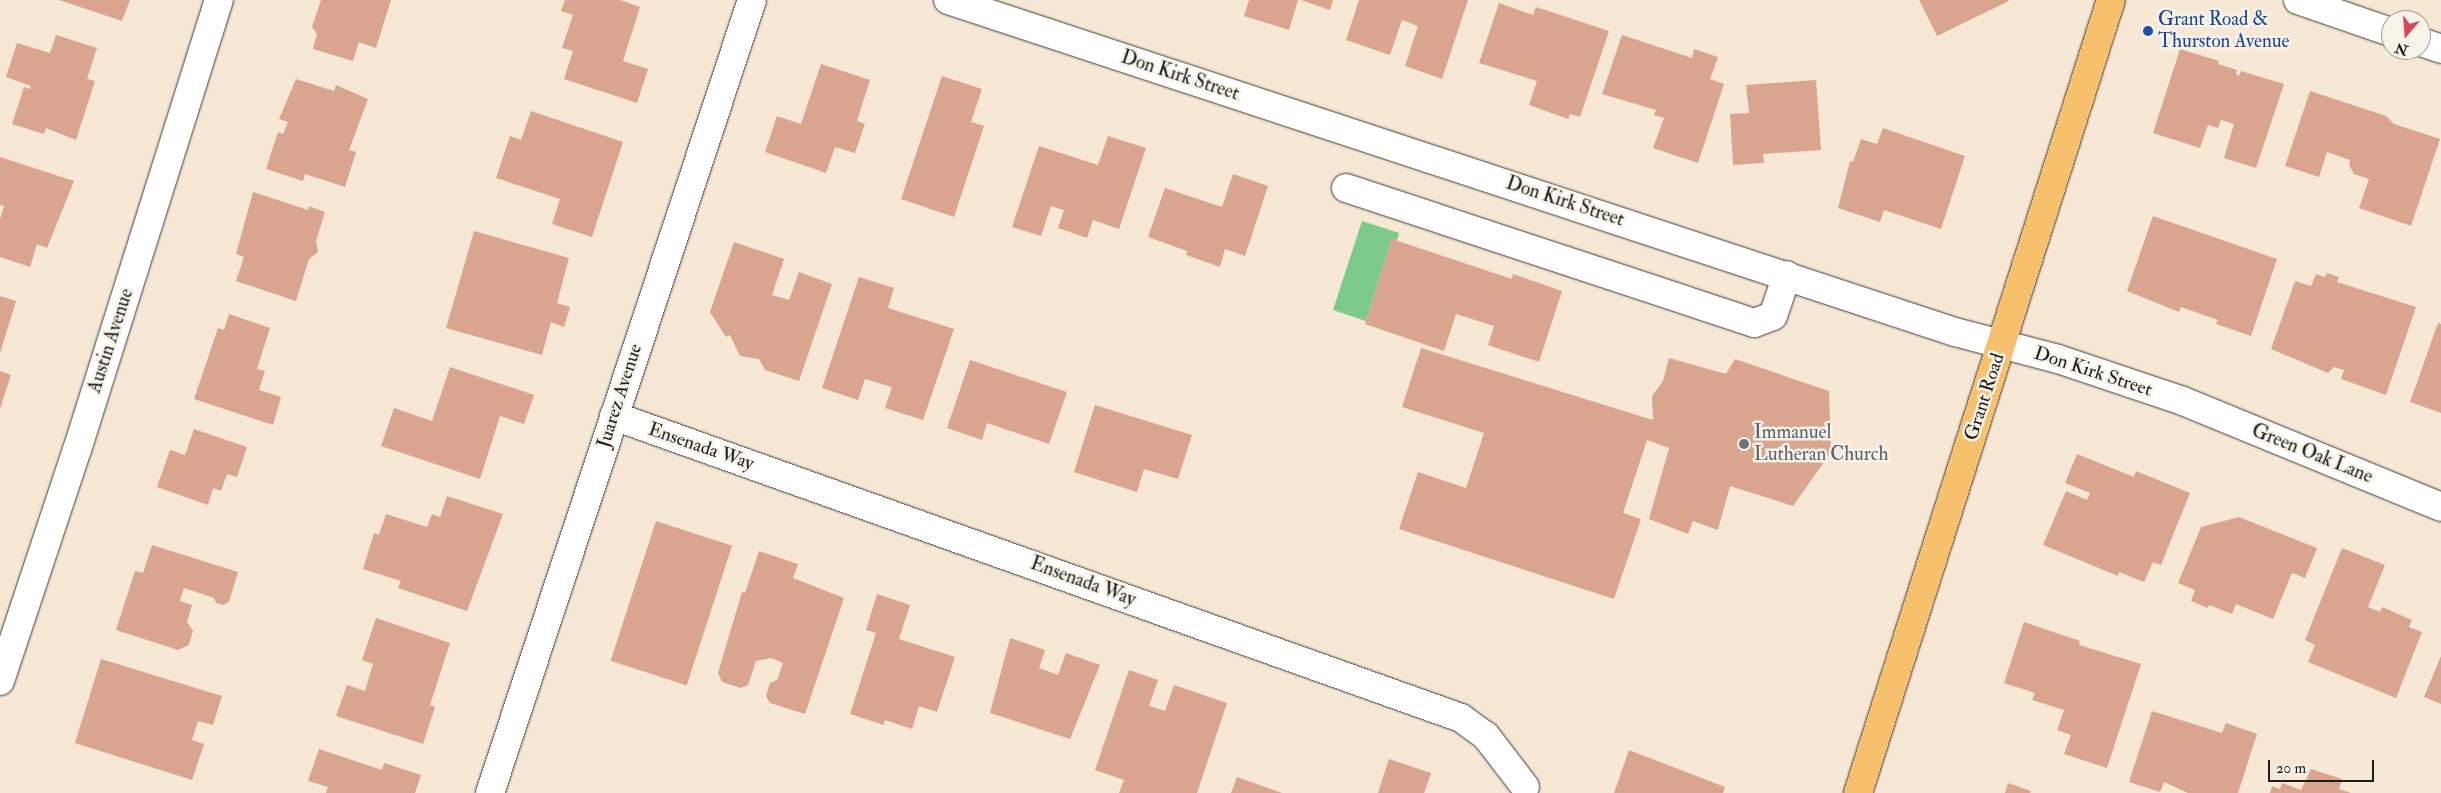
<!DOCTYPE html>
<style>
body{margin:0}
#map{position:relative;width:2441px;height:793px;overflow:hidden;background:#f6e8d5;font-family:"IM FELL Double Pica",serif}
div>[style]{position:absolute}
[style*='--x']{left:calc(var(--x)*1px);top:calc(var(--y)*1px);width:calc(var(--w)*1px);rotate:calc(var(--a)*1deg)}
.green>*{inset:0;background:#7bca8a}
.building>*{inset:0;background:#d9a58e;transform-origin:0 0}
.roads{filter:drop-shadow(0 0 1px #3d3b38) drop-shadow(0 0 1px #3d3b38)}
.minor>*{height:28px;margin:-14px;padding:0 14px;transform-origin:14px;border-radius:14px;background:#fff}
.major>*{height:28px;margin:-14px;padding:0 14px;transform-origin:14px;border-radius:14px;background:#f7c06c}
.dots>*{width:14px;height:14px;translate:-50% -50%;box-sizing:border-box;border:2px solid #f7f3e8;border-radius:50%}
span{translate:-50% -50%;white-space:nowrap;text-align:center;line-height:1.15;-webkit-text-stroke:5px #f7f3e8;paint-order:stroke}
.transit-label{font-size:19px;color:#164399}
.left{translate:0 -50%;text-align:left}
.street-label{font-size:19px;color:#1c1c1c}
.worship-label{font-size:19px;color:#5b616d}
.north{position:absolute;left:2381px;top:10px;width:50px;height:50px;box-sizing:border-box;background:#f7f3e8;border:1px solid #9f9d96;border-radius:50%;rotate:198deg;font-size:14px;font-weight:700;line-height:20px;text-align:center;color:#1c1c1c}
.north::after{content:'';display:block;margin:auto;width:18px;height:22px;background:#d1495b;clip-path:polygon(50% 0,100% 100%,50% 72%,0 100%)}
.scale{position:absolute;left:2268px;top:760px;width:106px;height:22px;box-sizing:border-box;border:2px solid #1c1c1c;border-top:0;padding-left:6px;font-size:15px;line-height:18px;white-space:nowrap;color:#1c1c1c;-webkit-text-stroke:4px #f7f3e8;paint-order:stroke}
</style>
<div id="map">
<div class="green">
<i style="clip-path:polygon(1362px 221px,1399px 233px,1397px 241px,1392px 239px,1366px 321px,1333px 310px)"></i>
</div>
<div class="building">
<i style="clip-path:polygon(59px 0,130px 0,122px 21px)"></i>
<i style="clip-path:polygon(321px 0,391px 0,376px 48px,359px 42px,353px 61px,313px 49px,317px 34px,312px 27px)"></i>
<i style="clip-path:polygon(565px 0,620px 0,640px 7px,623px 61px,648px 69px,637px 103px,564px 79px,573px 51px,562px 48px,573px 15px,561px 11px)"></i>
<i style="clip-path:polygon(1249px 0,1298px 0,1289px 30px,1244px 16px)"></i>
<i style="clip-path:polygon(1301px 0,1333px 0,1330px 10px)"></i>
<i style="clip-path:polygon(1359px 0,1468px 0,1442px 79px,1405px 66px,1418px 26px,1402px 20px,1390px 55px,1346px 40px)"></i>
<i style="clip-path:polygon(1919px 0,2008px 0,2009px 1px,1937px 36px)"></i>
<i style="clip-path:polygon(1499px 3px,1533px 15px,1536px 7px,1609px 31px,1580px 117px,1570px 114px,1568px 119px,1529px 105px,1537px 81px,1479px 63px)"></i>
<i style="clip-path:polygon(56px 35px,97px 48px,87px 79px,95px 81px,76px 140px,46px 128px,44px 134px,12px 124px,24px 87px,30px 89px,31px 86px,6px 77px,17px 43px,50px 53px)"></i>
<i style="clip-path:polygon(1622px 35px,1692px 58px,1694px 49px,1718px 57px,1710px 79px,1724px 84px,1698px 163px,1653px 148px,1664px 118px,1654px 115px,1656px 110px,1602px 94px)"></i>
<i style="clip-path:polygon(2180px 49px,2219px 61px,2218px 64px,2237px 70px,2236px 74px,2239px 76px,2241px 71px,2284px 84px,2256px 168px,2224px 158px,2234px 124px,2221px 120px,2218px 128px,2208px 125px,2200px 148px,2153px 133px)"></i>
<i style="clip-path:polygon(821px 64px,870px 80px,857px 121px,865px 124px,855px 153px,835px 147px,826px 173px,765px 152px,777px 116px,801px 124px)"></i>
<i style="clip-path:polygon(942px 76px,982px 89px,971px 122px,984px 126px,954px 217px,901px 199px)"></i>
<i style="clip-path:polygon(296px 79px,334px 91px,336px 85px,368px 99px,349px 150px,356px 152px,345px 187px,305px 174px,303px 181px,266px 169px,278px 132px,283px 134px,288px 122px,279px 119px)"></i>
<i style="clip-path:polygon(1816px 80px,1821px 150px,1763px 154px,1764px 163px,1733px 165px,1730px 114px,1749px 113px,1746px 85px)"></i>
<i style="clip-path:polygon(2310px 91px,2386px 116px,2394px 124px,2440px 139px,2411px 226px,2359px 208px,2369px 179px,2354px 174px,2349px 165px,2350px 160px,2327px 152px,2319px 177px,2285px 166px)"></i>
<i style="clip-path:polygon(531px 111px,623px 142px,592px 237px,552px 224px,560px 199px,496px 178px,510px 136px,521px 140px)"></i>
<i style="clip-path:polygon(1883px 128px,1965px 156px,1941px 229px,1884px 210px,1880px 222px,1838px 208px,1850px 161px,1853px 162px,1861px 139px,1877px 144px)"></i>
<i style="clip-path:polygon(1108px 136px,1146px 148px,1119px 229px,1093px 220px,1087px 238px,1058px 228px,1064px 210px,1051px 206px,1041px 236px,1012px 227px,1039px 146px,1098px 165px)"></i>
<i style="clip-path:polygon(0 157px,74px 181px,47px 248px,37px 244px,30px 267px,0 257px,0 219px,4px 206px,0 205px)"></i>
<i style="clip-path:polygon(1233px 174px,1268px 186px,1245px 256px,1225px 249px,1220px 267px,1186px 255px,1187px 251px,1148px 237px,1165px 188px,1222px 207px)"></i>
<i style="clip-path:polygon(253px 192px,308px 210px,309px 206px,325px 212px,316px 241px,318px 252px,309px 259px,296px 301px,236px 281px,244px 257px,236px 254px)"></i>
<i style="clip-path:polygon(2153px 216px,2277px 259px,2251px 336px,2216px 324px,2218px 320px,2181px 307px,2179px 312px,2127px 291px)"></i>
<i style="clip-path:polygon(474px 231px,569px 258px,557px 303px,570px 307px,564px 327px,551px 322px,542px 355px,446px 328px)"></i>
<i style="clip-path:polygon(1392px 239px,1512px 279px,1513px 274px,1562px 291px,1539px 362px,1488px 345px,1494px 326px,1456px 314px,1444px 351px,1365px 324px)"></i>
<i style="clip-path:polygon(734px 242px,784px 259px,772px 295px,789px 300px,799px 272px,832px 284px,799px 381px,765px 370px,759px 359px,740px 356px,730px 335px,726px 337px,710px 312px)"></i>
<i style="clip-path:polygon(2327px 273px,2339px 277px,2337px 282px,2416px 307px,2386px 395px,2341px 379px,2344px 370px,2334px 367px,2328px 373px,2271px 349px,2295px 281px,2311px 286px,2316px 274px,2325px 277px)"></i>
<i style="clip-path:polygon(859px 277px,894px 288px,888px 308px,954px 329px,923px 420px,885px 408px,892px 387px,865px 379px,858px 400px,822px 388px)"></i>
<i style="clip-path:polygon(0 296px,16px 301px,0 353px)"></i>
<i style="clip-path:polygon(229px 314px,270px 328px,257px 369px,265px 371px,259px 390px,281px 397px,273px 425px,194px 399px,218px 328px,224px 330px)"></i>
<i style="clip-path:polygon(2438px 323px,2441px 324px,2441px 413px,2410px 402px)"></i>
<i style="clip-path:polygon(1421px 348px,1653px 420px,1652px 396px,1663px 381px,1669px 358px,1726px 374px,1735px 359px,1829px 391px,1831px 452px,1793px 506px,1730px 486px,1718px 530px,1693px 521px,1688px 534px,1649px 519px,1669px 448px,1647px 440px,1623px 513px,1641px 519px,1614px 599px,1399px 529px,1418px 472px,1466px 488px,1484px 433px,1402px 407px)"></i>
<i style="clip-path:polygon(970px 360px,1067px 392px,1049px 444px,987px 423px,982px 440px,947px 428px)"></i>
<i style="clip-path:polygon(450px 367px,534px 395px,524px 424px,500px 416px,480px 479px,381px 446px,394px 408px,432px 421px)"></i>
<i style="clip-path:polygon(0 371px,11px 375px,0 409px)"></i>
<i style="clip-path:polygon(1095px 405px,1192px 435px,1178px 479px,1144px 469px,1137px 492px,1074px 472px)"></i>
<i style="clip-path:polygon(194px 429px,247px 447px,237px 477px,227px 474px,221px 491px,213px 488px,208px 505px,157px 487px,170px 450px,185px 455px)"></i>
<i style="clip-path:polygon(2077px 454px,2134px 477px,2136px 471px,2190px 493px,2161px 565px,2153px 562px,2144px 582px,2119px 572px,2118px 576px,2043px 545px,2066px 491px,2087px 500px,2090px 493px,2065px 483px)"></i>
<i style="clip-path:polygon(447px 496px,503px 514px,467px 611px,398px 588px,401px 581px,363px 569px,374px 533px,379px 535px,386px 514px,427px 527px,432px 514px,440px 517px)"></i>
<i style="clip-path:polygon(2239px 517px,2317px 548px,2305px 578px,2292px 573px,2273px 619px,2236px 604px,2232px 614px,2209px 605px,2208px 608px,2191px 601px,2195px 590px,2178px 583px,2201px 527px)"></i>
<i style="left:656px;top:521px;width:80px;height:147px;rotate:18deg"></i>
<i style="clip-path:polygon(152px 545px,238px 572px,229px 602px,223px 605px,216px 603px,214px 598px,184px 588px,180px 601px,192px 605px,187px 622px,193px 631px,189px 645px,178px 650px,116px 630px,135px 571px,143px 573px)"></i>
<i style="clip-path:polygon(2342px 548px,2385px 565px,2368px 607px,2380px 612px,2382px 607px,2412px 620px,2409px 627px,2422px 632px,2396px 698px,2308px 662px,2315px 645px,2305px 640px)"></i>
<i style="clip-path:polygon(759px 551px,798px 564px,793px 578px,844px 598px,805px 714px,770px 703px,766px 696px,770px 683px,777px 680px,783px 663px,771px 658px,756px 661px,748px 685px,741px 688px,722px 682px,718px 673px,742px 592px,745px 593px)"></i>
<i style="clip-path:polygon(877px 594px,910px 605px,899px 639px,955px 657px,937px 712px,919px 706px,912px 729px,885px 720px,884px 725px,850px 714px,876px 633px,866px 630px)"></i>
<i style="clip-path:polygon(376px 618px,450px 643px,430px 705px,435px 707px,423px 744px,336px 716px,347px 685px,365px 691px,373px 664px,362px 660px)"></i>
<i style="clip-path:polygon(2024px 622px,2080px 641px,2079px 645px,2141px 664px,2107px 768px,2064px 754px,2071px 735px,2057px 730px,2064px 710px,2032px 700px,2035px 693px,2004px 683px)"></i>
<i style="clip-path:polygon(1010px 638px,1045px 650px,1039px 668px,1058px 675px,1066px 653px,1100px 665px,1070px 739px,990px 713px)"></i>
<i style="clip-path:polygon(2441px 656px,2441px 704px,2424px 697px)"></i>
<i style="clip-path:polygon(101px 659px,222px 696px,213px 725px,198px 721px,192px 740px,204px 744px,192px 780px,75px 743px)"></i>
<i style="clip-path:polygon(1129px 670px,1158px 680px,1149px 706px,1165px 711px,1174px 685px,1227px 703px,1197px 793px,1119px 793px,1124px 780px,1095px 770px)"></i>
<i style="clip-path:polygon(2152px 711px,2222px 733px,2226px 723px,2257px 734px,2238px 793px,2188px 793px,2164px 782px,2160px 792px,2129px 782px)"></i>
<i style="clip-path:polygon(319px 749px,382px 770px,384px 763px,421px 775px,415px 793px,326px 793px,328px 787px,308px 781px)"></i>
<i style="clip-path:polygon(1629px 750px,1725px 787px,1723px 793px,1614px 793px)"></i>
<i style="clip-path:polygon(1389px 759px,1431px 773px,1424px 793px,1378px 793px)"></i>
<i style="clip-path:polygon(2311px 769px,2342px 779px,2339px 789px,2351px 793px,2270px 793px,2272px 786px,2280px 789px,2282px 783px,2301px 790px)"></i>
<i style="clip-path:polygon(1237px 777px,1282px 793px,1231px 793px)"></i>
<i style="clip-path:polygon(2008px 783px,2031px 791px,2030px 793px,2005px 793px)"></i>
</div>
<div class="roads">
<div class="minor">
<i style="--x:948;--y:0;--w:1060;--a:18.25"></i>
<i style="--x:1955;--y:332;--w:106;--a:14.7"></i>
<i style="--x:2058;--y:359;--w:132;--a:18.6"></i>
<i style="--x:2183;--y:401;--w:279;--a:22.3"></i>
<i style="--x:2298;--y:0;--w:98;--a:19"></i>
<i style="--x:2421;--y:42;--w:21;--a:19"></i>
<i style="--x:1346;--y:188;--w:430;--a:18.3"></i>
<i style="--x:1754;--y:323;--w:20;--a:-20"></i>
<i style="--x:1773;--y:316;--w:43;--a:-71.1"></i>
<i style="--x:614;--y:416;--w:899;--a:19.62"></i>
<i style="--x:1461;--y:718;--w:31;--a:36"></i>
<i style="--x:1486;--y:736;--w:64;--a:52.6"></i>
<i style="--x:0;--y:681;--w:243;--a:-71.6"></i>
<i style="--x:77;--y:450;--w:472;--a:-72.5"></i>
<i style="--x:490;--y:793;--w:835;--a:-71.72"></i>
</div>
<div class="major">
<i style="--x:1858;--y:793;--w:832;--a:-72.31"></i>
</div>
</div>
<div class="dots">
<i style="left:2148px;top:31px;background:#1a4fb4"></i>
<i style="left:1744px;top:444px;background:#6b7280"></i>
</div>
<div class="transit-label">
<span class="left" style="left:2158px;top:31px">Grant Road &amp;<br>Thurston Avenue</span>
</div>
<div class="street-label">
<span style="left:1180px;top:76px;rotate:18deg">Don Kirk Street</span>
<span style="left:1565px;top:202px;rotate:18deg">Don Kirk Street</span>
<span style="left:111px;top:341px;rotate:-72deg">Austin Avenue</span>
<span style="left:2093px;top:372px;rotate:18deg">Don Kirk Street</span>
<span style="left:620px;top:396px;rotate:-72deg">Juarez Avenue</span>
<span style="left:1985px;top:397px;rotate:-72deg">Grant Road</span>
<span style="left:701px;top:447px;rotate:19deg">Ensenada Way</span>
<span style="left:2312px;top:454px;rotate:22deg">Green Oak Lane</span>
<span style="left:1083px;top:582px;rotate:20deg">Ensenada Way</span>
</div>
<div class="worship-label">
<span class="left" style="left:1754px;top:444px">Immanuel<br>Lutheran Church</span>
</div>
<div class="north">N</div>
<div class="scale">20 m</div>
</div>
